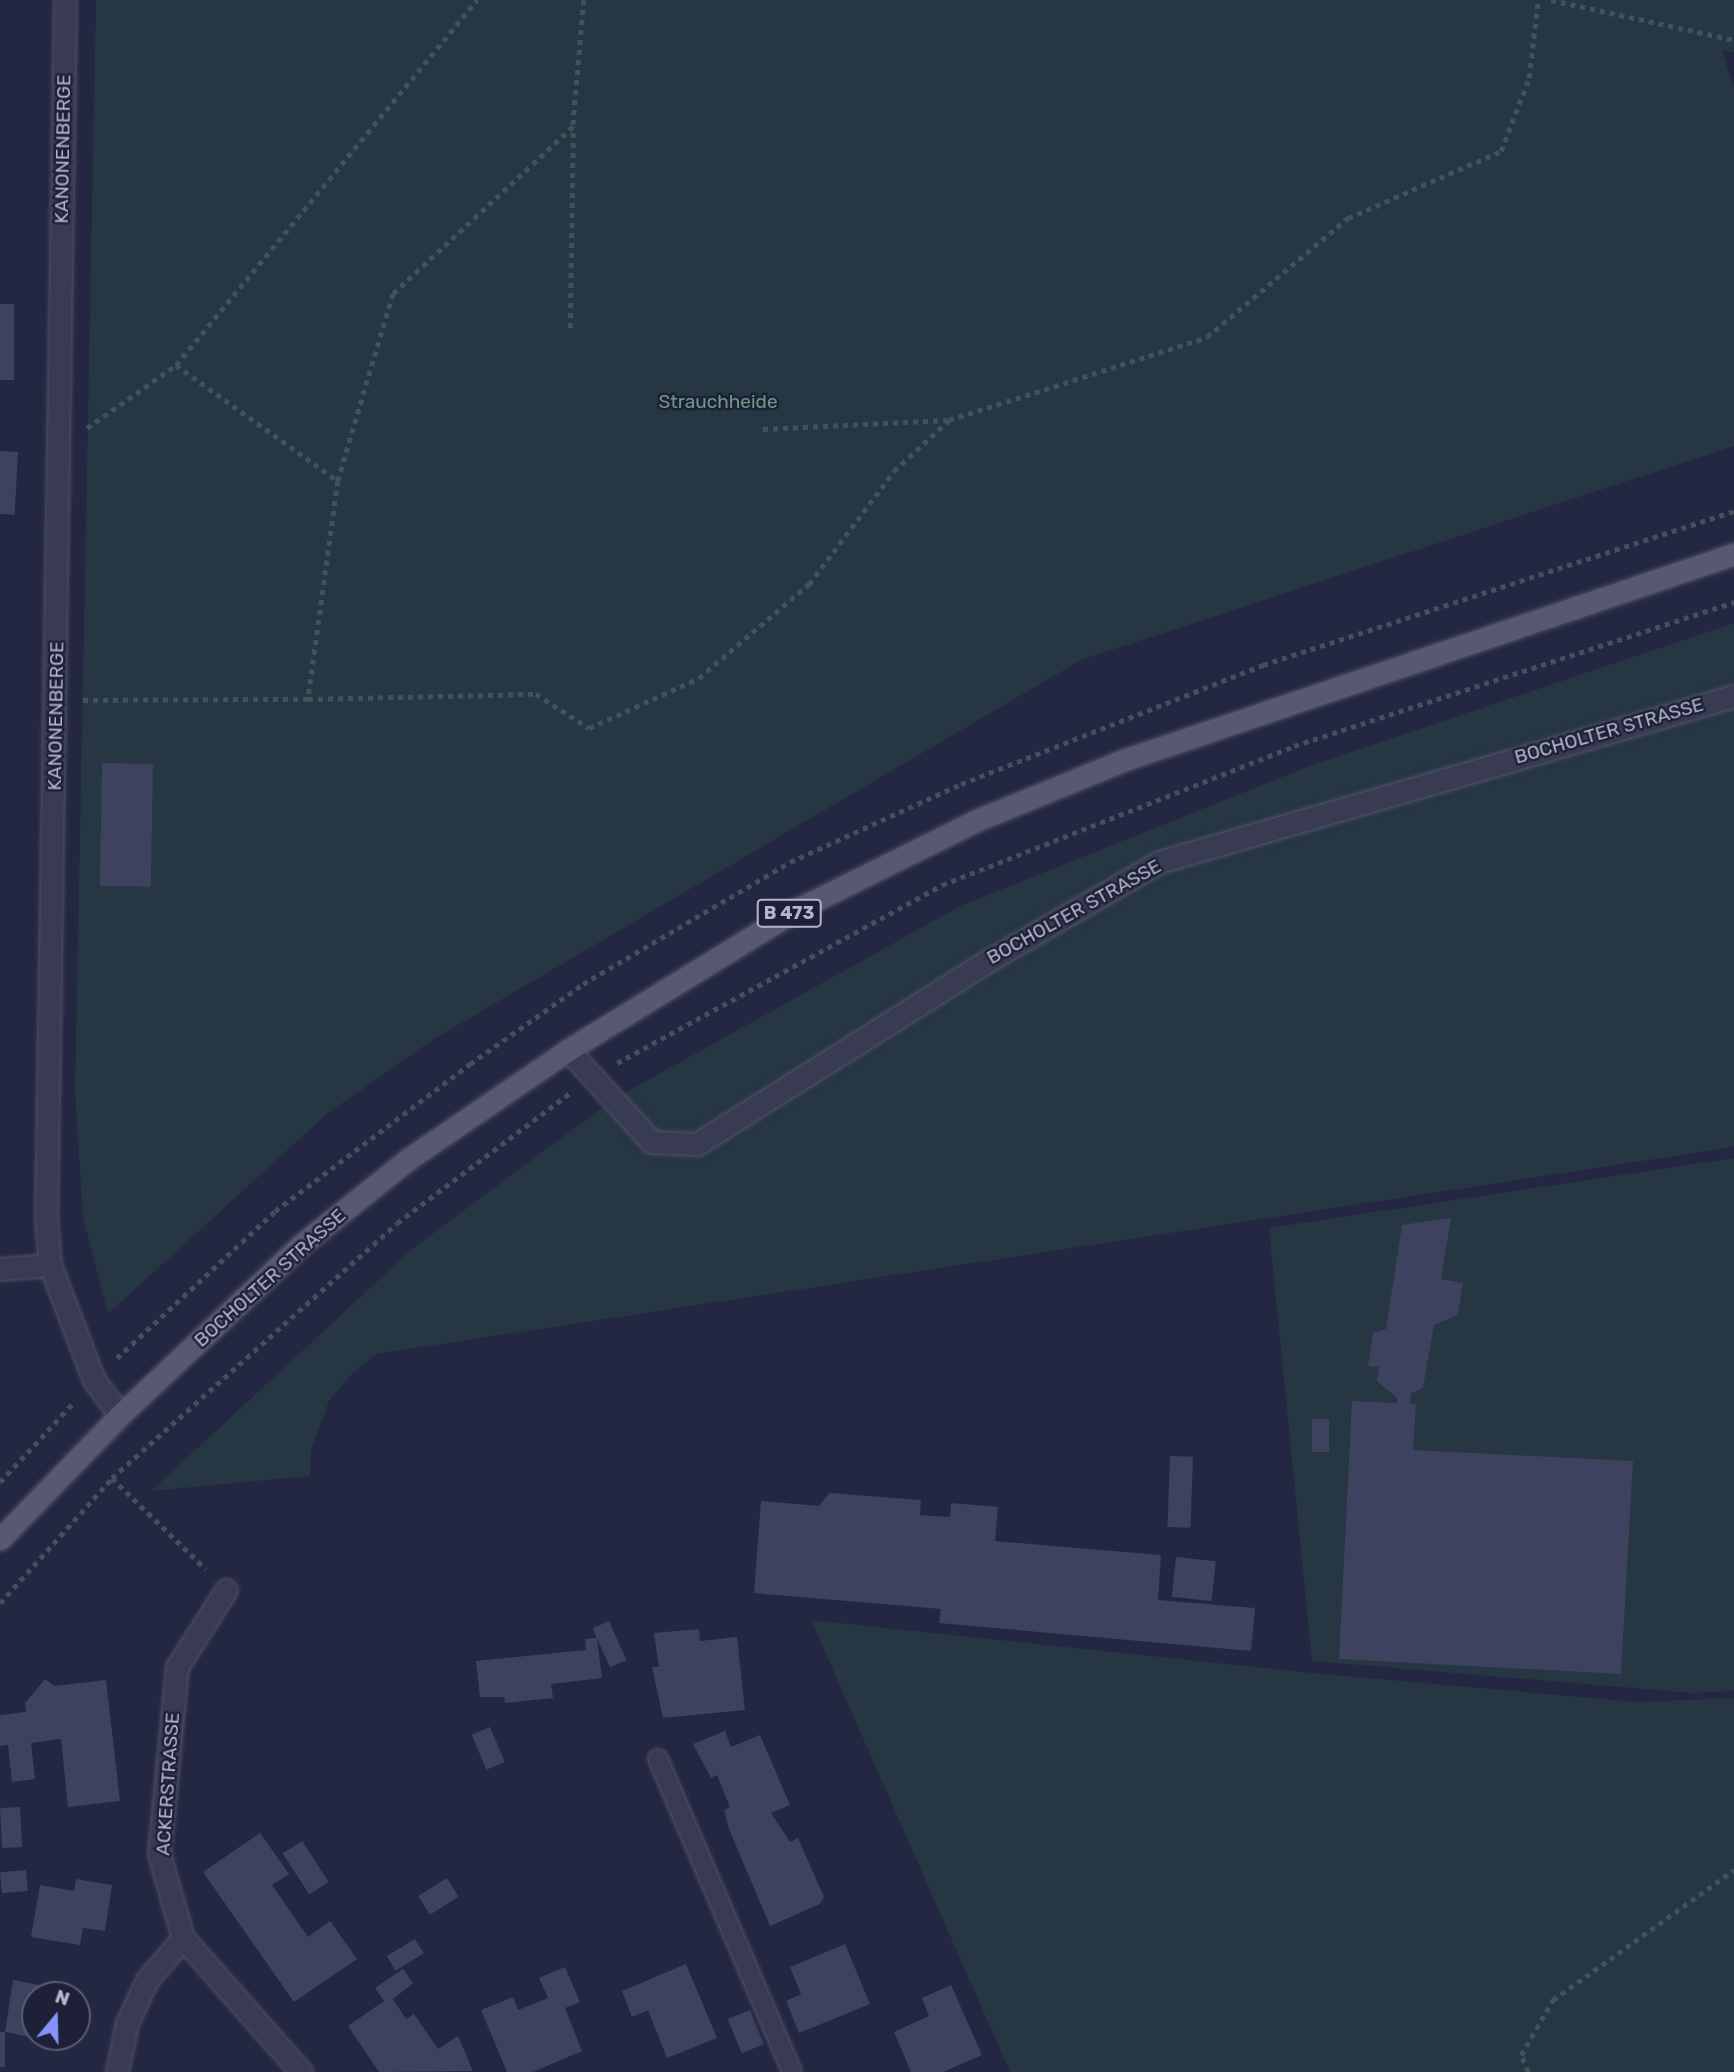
<!DOCTYPE html>
<style>
body{margin:0}
#map{position:relative;width:1734px;height:2072px;overflow:hidden;background:#242741;font-family:Rubik,sans-serif}
div>[style]{position:absolute}
[style*='--x']{left:calc(var(--x)*1px);top:calc(var(--y)*1px);width:calc(var(--w)*1px);rotate:calc(var(--a)*1deg)}
.green>*{inset:0;background:#263642}
.building>*{inset:0;background:#3d425f;transform-origin:0 0}
.path>*{height:4.5px;margin-top:-2.25px;transform-origin:0;background:repeating-linear-gradient(90deg,#41525c 0 5px,transparent 0 10px)}
.roads{filter:drop-shadow(0 0 2px #505368) drop-shadow(0 0 2px #505368)}
.service>*{height:18px;margin:-9px;padding:0 9px;transform-origin:9px;border-radius:9px;background:#383b51}
.minor>*{height:21px;margin:-10.5px;padding:0 10.5px;transform-origin:10.5px;border-radius:10.5px;background:#383b51}
.primary>*{height:21px;margin:-10.5px;padding:0 10.5px;transform-origin:10.5px;border-radius:10.5px;background:#565971}
span{translate:-50% -50%;white-space:nowrap;text-align:center;line-height:1.15;-webkit-text-stroke:5px #1d2036;paint-order:stroke}
.shield-label span{padding:2px 5px;background:#1d2036;border:2px solid;border-radius:5px;-webkit-text-stroke-width:0}
.shield-label{font-size:18px;color:#b4b6cb;font-weight:700}
.street-label{font-size:19px;color:#b4b6cb}
.park-label{font-size:19px;color:#6a9d85}
.north{position:absolute;left:21px;top:1981px;width:70px;height:70px;box-sizing:border-box;background:#1d2036;border:2px solid #595c72;border-radius:50%;rotate:19deg;font-size:19px;font-weight:700;line-height:28px;text-align:center;color:#b4b6cb}
.north::after{content:'';display:block;margin:auto;width:24px;height:32px;background:#8791fd;clip-path:polygon(50% 0,100% 100%,50% 72%,0 100%)}
</style>
<div id="map">
<div class="green">
<i style="clip-path:polygon(96px 0,1734px 0,1734px 52px,1722px 50px,1734px 88px,1734px 446px,1081px 660px,434px 1039px,328px 1113px,108px 1314px,83px 1218px,75px 1092px)"></i>
<i style="clip-path:polygon(1734px 623px,1734px 1147px,376px 1354px,351px 1375px,329px 1401px,311px 1450px,310px 1476px,151px 1491px,411px 1250px,612px 1100px,960px 906px,1312px 765px)"></i>
<i style="clip-path:polygon(1734px 1158px,1734px 1691px,1693px 1693px,1312px 1661px,1269px 1228px)"></i>
<i style="clip-path:polygon(811px 1620px,1312px 1673px,1637px 1702px,1734px 1698px,1734px 2072px,1010px 2072px)"></i>
</div>
<div class="building">
<i style="left:0;top:304px;width:14px;height:76px"></i>
<i style="left:0;top:451px;width:18px;height:63px;rotate:3deg"></i>
<i style="left:102px;top:763px;width:51px;height:123px;rotate:1deg"></i>
<i style="clip-path:polygon(1451px 1218px,1441px 1279px,1463px 1283px,1458px 1315px,1434px 1325px,1423px 1388px,1411px 1393px,1410px 1403px,1416px 1404px,1413px 1450px,1633px 1461px,1621px 1674px,1339px 1659px,1352px 1401px,1397px 1403px,1397px 1398px,1377px 1381px,1379px 1367px,1368px 1366px,1373px 1333px,1386px 1329px,1402px 1225px)"></i>
<i style="left:1312px;top:1419px;width:17px;height:33px"></i>
<i style="left:1170px;top:1456px;width:23px;height:71px;rotate:2deg"></i>
<i style="clip-path:polygon(829px 1493px,921px 1500px,920px 1515px,950px 1517px,951px 1503px,998px 1507px,995px 1541px,1161px 1555px,1158px 1600px,1255px 1608px,1251px 1651px,939px 1623px,941px 1609px,754px 1593px,761px 1501px,819px 1506px)"></i>
<i style="left:1176px;top:1557px;width:40px;height:40px;rotate:6deg"></i>
<i style="left:609px;top:1621px;width:43px;height:18px;rotate:66deg"></i>
<i style="clip-path:polygon(699px 1629px,700px 1641px,737px 1637px,745px 1710px,663px 1718px,652px 1667px,659px 1667px,654px 1633px)"></i>
<i style="clip-path:polygon(597px 1638px,602px 1678px,551px 1684px,553px 1698px,505px 1703px,504px 1697px,480px 1697px,476px 1661px,586px 1650px,585px 1639px)"></i>
<i style="clip-path:polygon(45px 1679px,54px 1686px,106px 1680px,120px 1801px,68px 1807px,61px 1739px,31px 1743px,35px 1779px,12px 1782px,8px 1745px,0 1746px,0 1715px,26px 1712px,25px 1703px)"></i>
<i style="left:490px;top:1727px;width:38px;height:20px;rotate:67deg"></i>
<i style="clip-path:polygon(725px 1731px,731px 1747px,760px 1735px,790px 1805px,771px 1813px,790px 1842px,798px 1838px,824px 1897px,820px 1904px,770px 1926px,729px 1829px,724px 1810px,730px 1807px,717px 1775px,711px 1778px,693px 1744px)"></i>
<i style="left:20px;top:1807px;width:40px;height:20px;rotate:87deg"></i>
<i style="clip-path:polygon(260px 1833px,289px 1874px,272px 1885px,308px 1937px,330px 1921px,357px 1959px,294px 2002px,203px 1872px)"></i>
<i style="left:302px;top:1841px;width:49px;height:23px;rotate:57deg"></i>
<i style="left:26px;top:1870px;width:21px;height:26px;rotate:85deg"></i>
<i style="left:447px;top:1878px;width:22px;height:34px;rotate:58deg"></i>
<i style="clip-path:polygon(76px 1879px,112px 1885px,105px 1931px,83px 1928px,80px 1945px,31px 1937px,40px 1885px,74px 1891px)"></i>
<i style="left:415px;top:1939px;width:17px;height:33px;rotate:59deg"></i>
<i style="clip-path:polygon(845px 1944px,870px 2004px,799px 2033px,786px 2001px,801px 1994px,790px 1967px)"></i>
<i style="clip-path:polygon(686px 1964px,717px 2038px,667px 2058px,648px 2010px,632px 2017px,622px 1991px)"></i>
<i style="clip-path:polygon(565px 1967px,580px 2002px,565px 2008px,582px 2051px,533px 2072px,507px 2072px,481px 2010px,513px 1997px,518px 2010px,548px 1998px,539px 1978px)"></i>
<i style="clip-path:polygon(403px 1969px,413px 1983px,393px 1999px,406px 2019px,414px 2014px,438px 2049px,458px 2036px,473px 2071px,379px 2072px,348px 2026px,384px 2001px,375px 1988px)"></i>
<i style="clip-path:polygon(13px 1980px,72px 1991px,71px 1995px,35px 1995px,35px 2038px,5px 2032px,5px 2067px,0 2067px,0 2032px,5px 2032px)"></i>
<i style="clip-path:polygon(951px 1985px,982px 2055px,943px 2072px,911px 2072px,894px 2032px,929px 2016px,922px 1998px)"></i>
<i style="left:750px;top:2010px;width:37px;height:24px;rotate:68deg"></i>
</div>
<div class="path">
<i style="--x:584;--y:0;--w:127;--a:95"></i>
<i style="--x:573;--y:127;--w:246;--a:137.1"></i>
<i style="--x:393;--y:294;--w:195;--a:106.4"></i>
<i style="--x:338;--y:481;--w:220;--a:97.8"></i>
<i style="--x:308;--y:699;--w:228;--a:-1.3"></i>
<i style="--x:536;--y:694;--w:63;--a:32.7"></i>
<i style="--x:589;--y:728;--w:121;--a:-24.4"></i>
<i style="--x:699;--y:678;--w:145;--a:-40.5"></i>
<i style="--x:809;--y:584;--w:141;--a:-53"></i>
<i style="--x:894;--y:471;--w:75;--a:-42.8"></i>
<i style="--x:949;--y:420;--w:271;--a:-17.8"></i>
<i style="--x:1207;--y:337;--w:185;--a:-40.2"></i>
<i style="--x:1348;--y:218;--w:167;--a:-23.6"></i>
<i style="--x:1501;--y:151;--w:78;--a:-69"></i>
<i style="--x:1529;--y:78;--w:79;--a:-83.4"></i>
<i style="--x:1551;--y:0;--w:187;--a:12.3"></i>
<i style="--x:570;--y:328;--w:201;--a:-89.1"></i>
<i style="--x:176;--y:365;--w:199;--a:35.6"></i>
<i style="--x:87;--y:428;--w:109;--a:-35.3"></i>
<i style="--x:176;--y:365;--w:473;--a:-50.5"></i>
<i style="--x:763;--y:429;--w:184;--a:-2.8"></i>
<i style="--x:83;--y:700;--w:225;--a:-0.3"></i>
<i style="--x:617;--y:1063;--w:371;--a:-28.7"></i>
<i style="--x:942;--y:885;--w:378;--a:-21.5"></i>
<i style="--x:1294;--y:746;--w:463;--a:-18.1"></i>
<i style="--x:117;--y:1358;--w:216;--a:-42.9"></i>
<i style="--x:275;--y:1211;--w:244;--a:-37"></i>
<i style="--x:470;--y:1064;--w:138;--a:-35.3"></i>
<i style="--x:583;--y:984;--w:240;--a:-30.5"></i>
<i style="--x:790;--y:862;--w:188;--a:-24.5"></i>
<i style="--x:961;--y:784;--w:325;--a:-21.5"></i>
<i style="--x:1263;--y:665;--w:496;--a:-18.1"></i>
<i style="--x:112;--y:1478;--w:131;--a:44.1"></i>
<i style="--x:0;--y:1482;--w:109;--a:-47.2"></i>
<i style="--x:0;--y:1603;--w:168;--a:-48.1"></i>
<i style="--x:112;--y:1478;--w:382;--a:-41.8"></i>
<i style="--x:397;--y:1223;--w:215;--a:-36.9"></i>
<i style="--x:1528;--y:2072;--w:18;--a:-112"></i>
<i style="--x:1521;--y:2055;--w:64;--a:-59.8"></i>
<i style="--x:1553;--y:2000;--w:223;--a:-35.7"></i>
</div>
<div class="roads">
<div class="service">
<i style="--x:658;--y:1759;--w:340;--a:66.8"></i>
</div>
<div class="minor">
<i style="--x:65;--y:0;--w:1218;--a:90.89"></i>
<i style="--x:46;--y:1218;--w:47;--a:85.1"></i>
<i style="--x:50;--y:1265;--w:123;--a:69.1"></i>
<i style="--x:94;--y:1380;--w:44;--a:53.4"></i>
<i style="--x:568;--y:1050;--w:125;--a:47.6"></i>
<i style="--x:652;--y:1142;--w:45;--a:2.5"></i>
<i style="--x:697;--y:1144;--w:342;--a:-32.2"></i>
<i style="--x:986;--y:962;--w:200;--a:-30"></i>
<i style="--x:1159;--y:862;--w:598;--a:-16.1"></i>
<i style="--x:0;--y:1269;--w:50;--a:-4.6"></i>
<i style="--x:226;--y:1590;--w:91;--a:122.5"></i>
<i style="--x:177;--y:1667;--w:188;--a:95.5"></i>
<i style="--x:159;--y:1854;--w:87;--a:74.1"></i>
<i style="--x:183;--y:1938;--w:179;--a:48.6"></i>
<i style="--x:117;--y:2072;--w:50;--a:-78.5"></i>
<i style="--x:127;--y:2023;--w:47;--a:-65.1"></i>
<i style="--x:147;--y:1980;--w:55;--a:-49.4"></i>
</div>
<div class="primary">
<i style="--x:0;--y:1539;--w:173;--a:-45.9"></i>
<i style="--x:120;--y:1415;--w:248;--a:-43.2"></i>
<i style="--x:301;--y:1245;--w:136;--a:-38.7"></i>
<i style="--x:407;--y:1160;--w:195;--a:-34.3"></i>
<i style="--x:568;--y:1050;--w:263;--a:-31.6"></i>
<i style="--x:792;--y:912;--w:204;--a:-26.4"></i>
<i style="--x:975;--y:821;--w:161;--a:-22.3"></i>
<i style="--x:1124;--y:760;--w:644;--a:-18.66"></i>
</div>
</div>
<div class="shield-label">
<span style="left:789px;top:913px">B 473</span>
</div>
<div class="street-label">
<span style="left:63px;top:149px;rotate:-89deg">KANONENBERGE</span>
<span style="left:56px;top:716px;rotate:-89deg">KANONENBERGE</span>
<span style="left:1609px;top:731px;rotate:-16deg">BOCHOLTER STRASSE</span>
<span style="left:1074px;top:912px;rotate:-29deg">BOCHOLTER STRASSE</span>
<span style="left:270px;top:1278px;rotate:-42deg">BOCHOLTER STRASSE</span>
<span style="left:168px;top:1784px;rotate:-86deg">ACKERSTRASSE</span>
</div>
<div class="park-label">
<span style="left:718px;top:402px">Strauchheide</span>
</div>
<div class="north">N</div>
</div>
